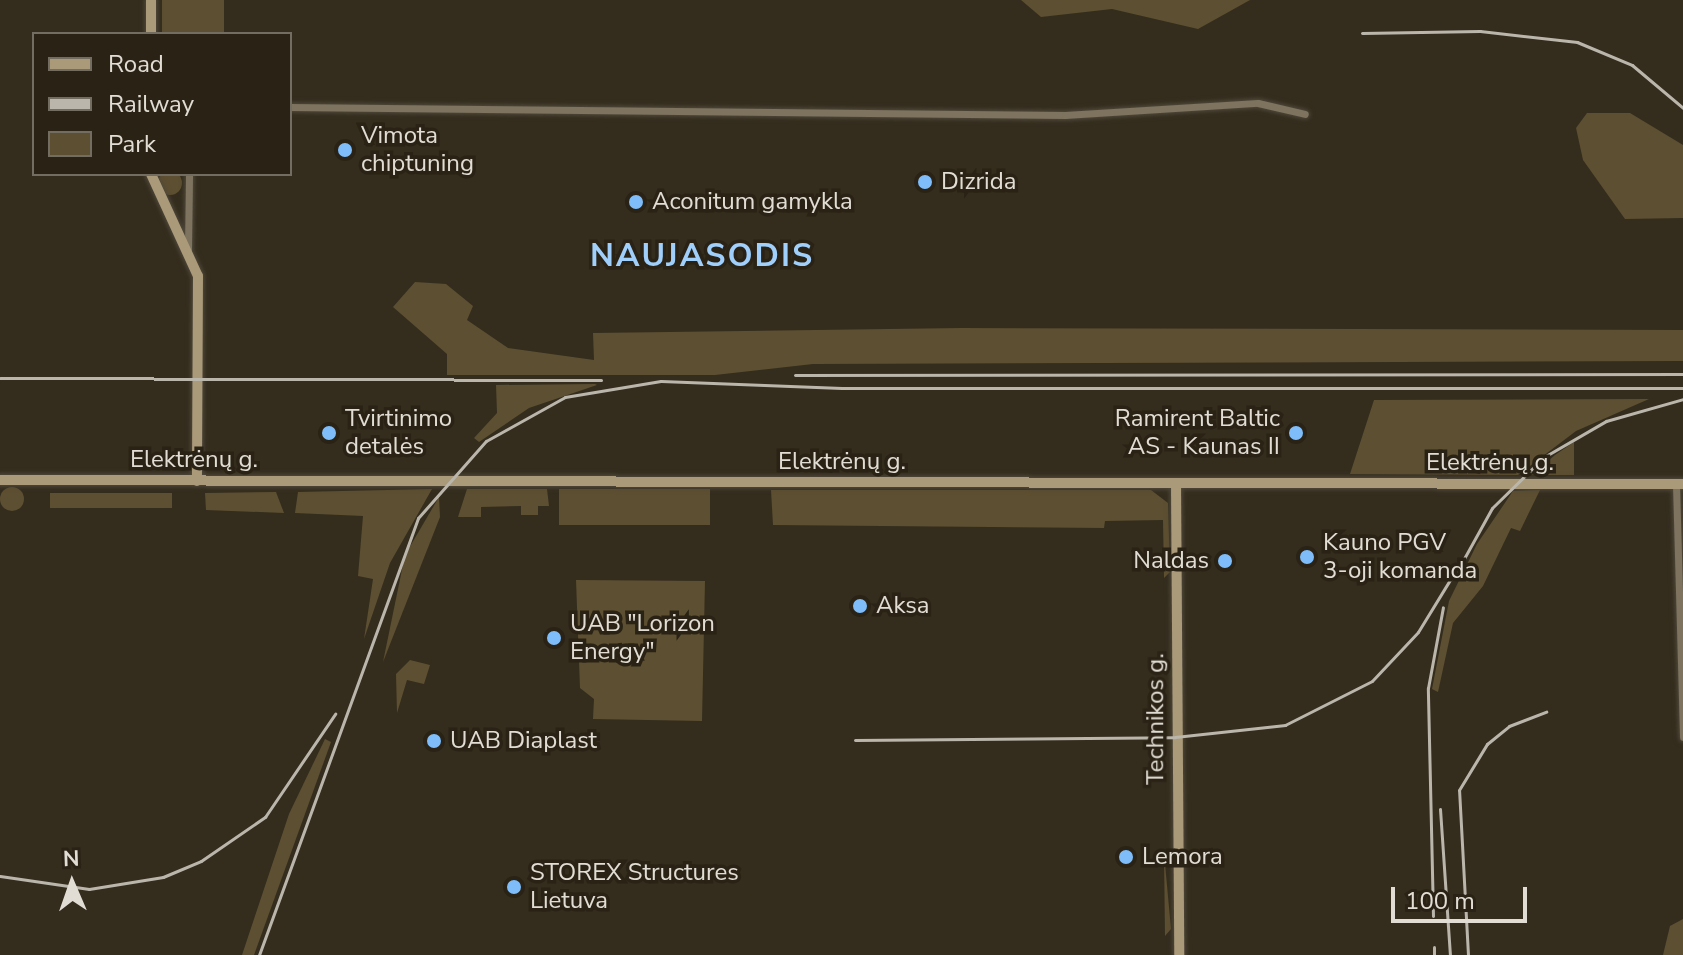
<!DOCTYPE html>
<meta charset="utf-8">
<style>
body{margin:0}
#map{position:relative;width:1683px;height:955px;overflow:hidden;background:#342d1e;font-family:"Nunito Sans",sans-serif}
div>[style]{position:absolute}
[style*='--x']{left:calc(var(--x)*1px);top:calc(var(--y)*1px);width:calc(var(--w)*1px);rotate:calc(var(--a)*1deg)}
.green>*{inset:0;background:#5d4f31;transform-origin:0 0}
.round{border-radius:50%}
.roads{filter:drop-shadow(0 0 2px #50493b) drop-shadow(0 0 2px #50493b)}
.street>*{height:7px;margin:-3.5px;padding:0 3.5px;transform-origin:3.5px;border-radius:3.5px;background:#7d735f}
.secondary>*{height:10px;margin:-5px;padding:0 5px;transform-origin:5px;border-radius:5px;background:#aa9a7a}
.rail>*{height:3px;margin:-1.5px;padding:0 1.5px;transform-origin:1.5px;border-radius:1.5px;background:#bbb6ac}
.dots>*{width:22px;height:22px;translate:-50% -50%;box-sizing:border-box;border:4px solid #2a2315;border-radius:50%}
span{translate:-50% -50%;white-space:nowrap;text-align:center;line-height:1.15;-webkit-text-stroke:7px #2a2315;paint-order:stroke}
.poi-label{font-size:24px;color:#e1ddd4}
.left{translate:0 -50%;text-align:left}
.right{translate:-100% -50%;text-align:right}
.street-label{font-size:24px;color:#e1ddd4}
.district-label{font-size:32px;color:#a0cffc;font-weight:700;letter-spacing:2px}
.legend{position:absolute;left:32px;top:32px;width:260px;height:144px;box-sizing:border-box;background:#2a2315;border:2px solid #736d61;margin:0;padding:10px 14px;list-style:none;font-size:24px;color:#e1ddd4}
.legend li{display:flex;align-items:center;gap:16px;height:40px}
.legend b{width:40px;border:2px solid #736d61}
.north{position:absolute;left:32px;top:843px;width:80px;height:80px;-webkit-text-stroke:6px #2a2315;paint-order:stroke;rotate:358deg;font-size:22px;font-weight:700;line-height:32px;text-align:center;color:#e1ddd4}
.north::after{content:'';display:block;margin:auto;width:28px;height:36px;background:#e1ddd4;clip-path:polygon(50% 0,100% 100%,50% 72%,0 100%)}
.scale{position:absolute;left:1391px;top:887px;width:136px;height:36px;box-sizing:border-box;border:4px solid #e1ddd4;border-top:0;padding-left:10px;font-size:24px;line-height:28px;white-space:nowrap;color:#e1ddd4;-webkit-text-stroke:6px #2a2315;paint-order:stroke}
</style>
<div id="map">
<div class="green">
<i style="left:162px;top:0;width:62px;height:34px"></i>
<i style="clip-path:polygon(1021px 0,1250px 0,1198px 29px,1112px 9px,1041px 17px)"></i>
<i style="clip-path:polygon(1587px 113px,1630px 113px,1683px 145px,1683px 218px,1625px 219px,1583px 160px,1576px 128px)"></i>
<i class="round" style="left:158px;top:171px;width:24px;height:24px"></i>
<i style="clip-path:polygon(415px 282px,446px 284px,473px 306px,467px 320px,508px 348px,594px 360px,593px 333px,962px 328px,1683px 330px,1683px 361px,813px 364px,715px 375px,447px 375px,447px 354px,393px 307px)"></i>
<i style="clip-path:polygon(496px 385px,595px 384px,597px 385px,529px 408px,479px 442px,474px 438px,497px 413px)"></i>
<i style="clip-path:polygon(1649px 399px,1576px 431px,1518px 475px,1350px 474px,1374px 400px)"></i>
<i style="clip-path:polygon(1574px 442px,1574px 475px,1532px 475px,1555px 455px)"></i>
<i class="round" style="left:0;top:487px;width:24px;height:24px"></i>
<i style="clip-path:polygon(432px 489px,390px 563px,364px 639px,373px 579px,358px 576px,363px 516px,295px 513px,298px 492px)"></i>
<i style="clip-path:polygon(467px 489px,547px 489px,549px 506px,538px 506px,538px 515px,521px 515px,521px 506px,481px 507px,481px 517px,458px 517px)"></i>
<i style="left:559px;top:489px;width:151px;height:36px"></i>
<i style="clip-path:polygon(771px 490px,1151px 490px,1168px 503px,1170px 572px,1164px 578px,1163px 520px,1105px 521px,1104px 528px,773px 525px)"></i>
<i style="clip-path:polygon(1540px 490px,1520px 531px,1511px 528px,1483px 586px,1453px 623px,1438px 692px,1432px 689px,1449px 601px,1477px 544px,1513px 491px)"></i>
<i style="clip-path:polygon(276px 492px,284px 513px,206px 510px,205px 493px)"></i>
<i style="left:50px;top:493px;width:122px;height:15px"></i>
<i style="clip-path:polygon(439px 497px,440px 517px,383px 662px,405px 555px)"></i>
<i style="clip-path:polygon(576px 580px,705px 581px,702px 721px,593px 719px,594px 699px,580px 688px)"></i>
<i style="clip-path:polygon(410px 660px,430px 665px,424px 684px,407px 680px,397px 713px,396px 674px)"></i>
<i style="clip-path:polygon(325px 739px,331px 742px,254px 955px,242px 955px,289px 814px)"></i>
<i style="clip-path:polygon(1164px 853px,1171px 929px,1165px 936px)"></i>
<i style="clip-path:polygon(1683px 919px,1683px 955px,1663px 955px,1670px 926px)"></i>
</div>
<div class="roads">
<div class="street">
<i style="--x:290;--y:107;--w:775;--a:0.59"></i>
<i style="--x:1065;--y:115;--w:193;--a:-3.6"></i>
<i style="--x:1258;--y:103;--w:48;--a:13.2"></i>
<i style="--x:188;--y:249;--w:75;--a:-89.2"></i>
<i style="--x:1676;--y:484;--w:253;--a:88.4"></i>
</div>
<div class="secondary">
<i style="--x:151;--y:34;--w:34;--a:-90"></i>
<i style="--x:151;--y:174;--w:112;--a:65.3"></i>
<i style="--x:198;--y:276;--w:205;--a:90.3"></i>
<i style="--x:0;--y:480;--w:1683;--a:0.14"></i>
<i style="--x:1176;--y:483;--w:472;--a:89.6"></i>
</div>
</div>
<div class="rail">
<i style="--x:1362;--y:33;--w:118;--a:-1"></i>
<i style="--x:1480;--y:31;--w:98;--a:6.5"></i>
<i style="--x:1577;--y:42;--w:60;--a:22.7"></i>
<i style="--x:1632;--y:65;--w:67;--a:40.1"></i>
<i style="--x:795;--y:375;--w:888;--a:-0.06"></i>
<i style="--x:0;--y:378;--w:601;--a:0.19"></i>
<i style="--x:1456;--y:573;--w:74;--a:-61"></i>
<i style="--x:1492;--y:508;--w:73;--a:-44.4"></i>
<i style="--x:1544;--y:457;--w:72;--a:-30.1"></i>
<i style="--x:1606;--y:421;--w:80;--a:-15.9"></i>
<i style="--x:855;--y:740;--w:320;--a:-0.5"></i>
<i style="--x:1175;--y:737;--w:111;--a:-6.2"></i>
<i style="--x:1285;--y:725;--w:97;--a:-26.8"></i>
<i style="--x:1372;--y:681;--w:67;--a:-46.8"></i>
<i style="--x:1418;--y:632;--w:79;--a:-58.5"></i>
<i style="--x:1440;--y:809;--w:146;--a:86.1"></i>
<i style="--x:0;--y:876;--w:90;--a:8.3"></i>
<i style="--x:89;--y:889;--w:75;--a:-9.2"></i>
<i style="--x:163;--y:877;--w:41;--a:-22.8"></i>
<i style="--x:201;--y:861;--w:78;--a:-34.5"></i>
<i style="--x:265;--y:817;--w:125;--a:-55.8"></i>
<i style="--x:1433;--y:916;--w:228;--a:-91.3"></i>
<i style="--x:1428;--y:688;--w:82;--a:-79.5"></i>
<i style="--x:1434;--y:947;--w:8;--a:90"></i>
<i style="--x:259;--y:955;--w:465;--a:-70"></i>
<i style="--x:418;--y:518;--w:103;--a:-48.6"></i>
<i style="--x:486;--y:441;--w:90;--a:-29.1"></i>
<i style="--x:565;--y:397;--w:97;--a:-9.5"></i>
<i style="--x:661;--y:381;--w:181;--a:2.2"></i>
<i style="--x:842;--y:388;--w:841;--a:0"></i>
<i style="--x:1468;--y:955;--w:165;--a:-93.1"></i>
<i style="--x:1459;--y:790;--w:54;--a:-58.7"></i>
<i style="--x:1487;--y:744;--w:28;--a:-39"></i>
<i style="--x:1509;--y:726;--w:40;--a:-21"></i>
</div>
<div class="dots">
<i style="left:345px;top:150px;background:#7ebdf9"></i>
<i style="left:925px;top:182px;background:#7ebdf9"></i>
<i style="left:636px;top:202px;background:#7ebdf9"></i>
<i style="left:329px;top:433px;background:#7ebdf9"></i>
<i style="left:1296px;top:433px;background:#7ebdf9"></i>
<i style="left:1307px;top:557px;background:#7ebdf9"></i>
<i style="left:1225px;top:561px;background:#7ebdf9"></i>
<i style="left:860px;top:606px;background:#7ebdf9"></i>
<i style="left:554px;top:638px;background:#7ebdf9"></i>
<i style="left:434px;top:741px;background:#7ebdf9"></i>
<i style="left:1126px;top:857px;background:#7ebdf9"></i>
<i style="left:514px;top:887px;background:#7ebdf9"></i>
</div>
<div class="poi-label">
<span class="left" style="left:361px;top:150px">Vimota<br>chiptuning</span>
<span class="left" style="left:941px;top:182px">Dizrida</span>
<span class="left" style="left:652px;top:202px">Aconitum gamykla</span>
<span class="left" style="left:345px;top:433px">Tvirtinimo<br>detalės</span>
<span class="right" style="left:1280px;top:433px">Ramirent Baltic<br>AS - Kaunas II</span>
<span class="left" style="left:1323px;top:557px">Kauno PGV<br>3-oji komanda</span>
<span class="right" style="left:1209px;top:561px">Naldas</span>
<span class="left" style="left:876px;top:606px">Aksa</span>
<span class="left" style="left:570px;top:638px">UAB "Lorizon<br>Energy"</span>
<span class="left" style="left:450px;top:741px">UAB Diaplast</span>
<span class="left" style="left:1142px;top:857px">Lemora</span>
<span class="left" style="left:530px;top:887px">STOREX Structures<br>Lietuva</span>
</div>
<div class="street-label">
<span style="left:194px;top:460px">Elektrėnų g.</span>
<span style="left:842px;top:462px">Elektrėnų g.</span>
<span style="left:1490px;top:463px">Elektrėnų g.</span>
<span style="left:1156px;top:719px;rotate:-90deg">Technikos g.</span>
</div>
<div class="district-label">
<span style="left:702px;top:256px">NAUJASODIS</span>
</div>
<ul class="legend">
<li><b style="height:10px;background:#aa9a7a"></b>Road</li>
<li><b style="height:10px;background:#bbb6ac"></b>Railway</li>
<li><b style="height:22px;background:#5d4f31"></b>Park</li>
</ul>
<div class="north">N</div>
<div class="scale">100 m</div>
</div>
